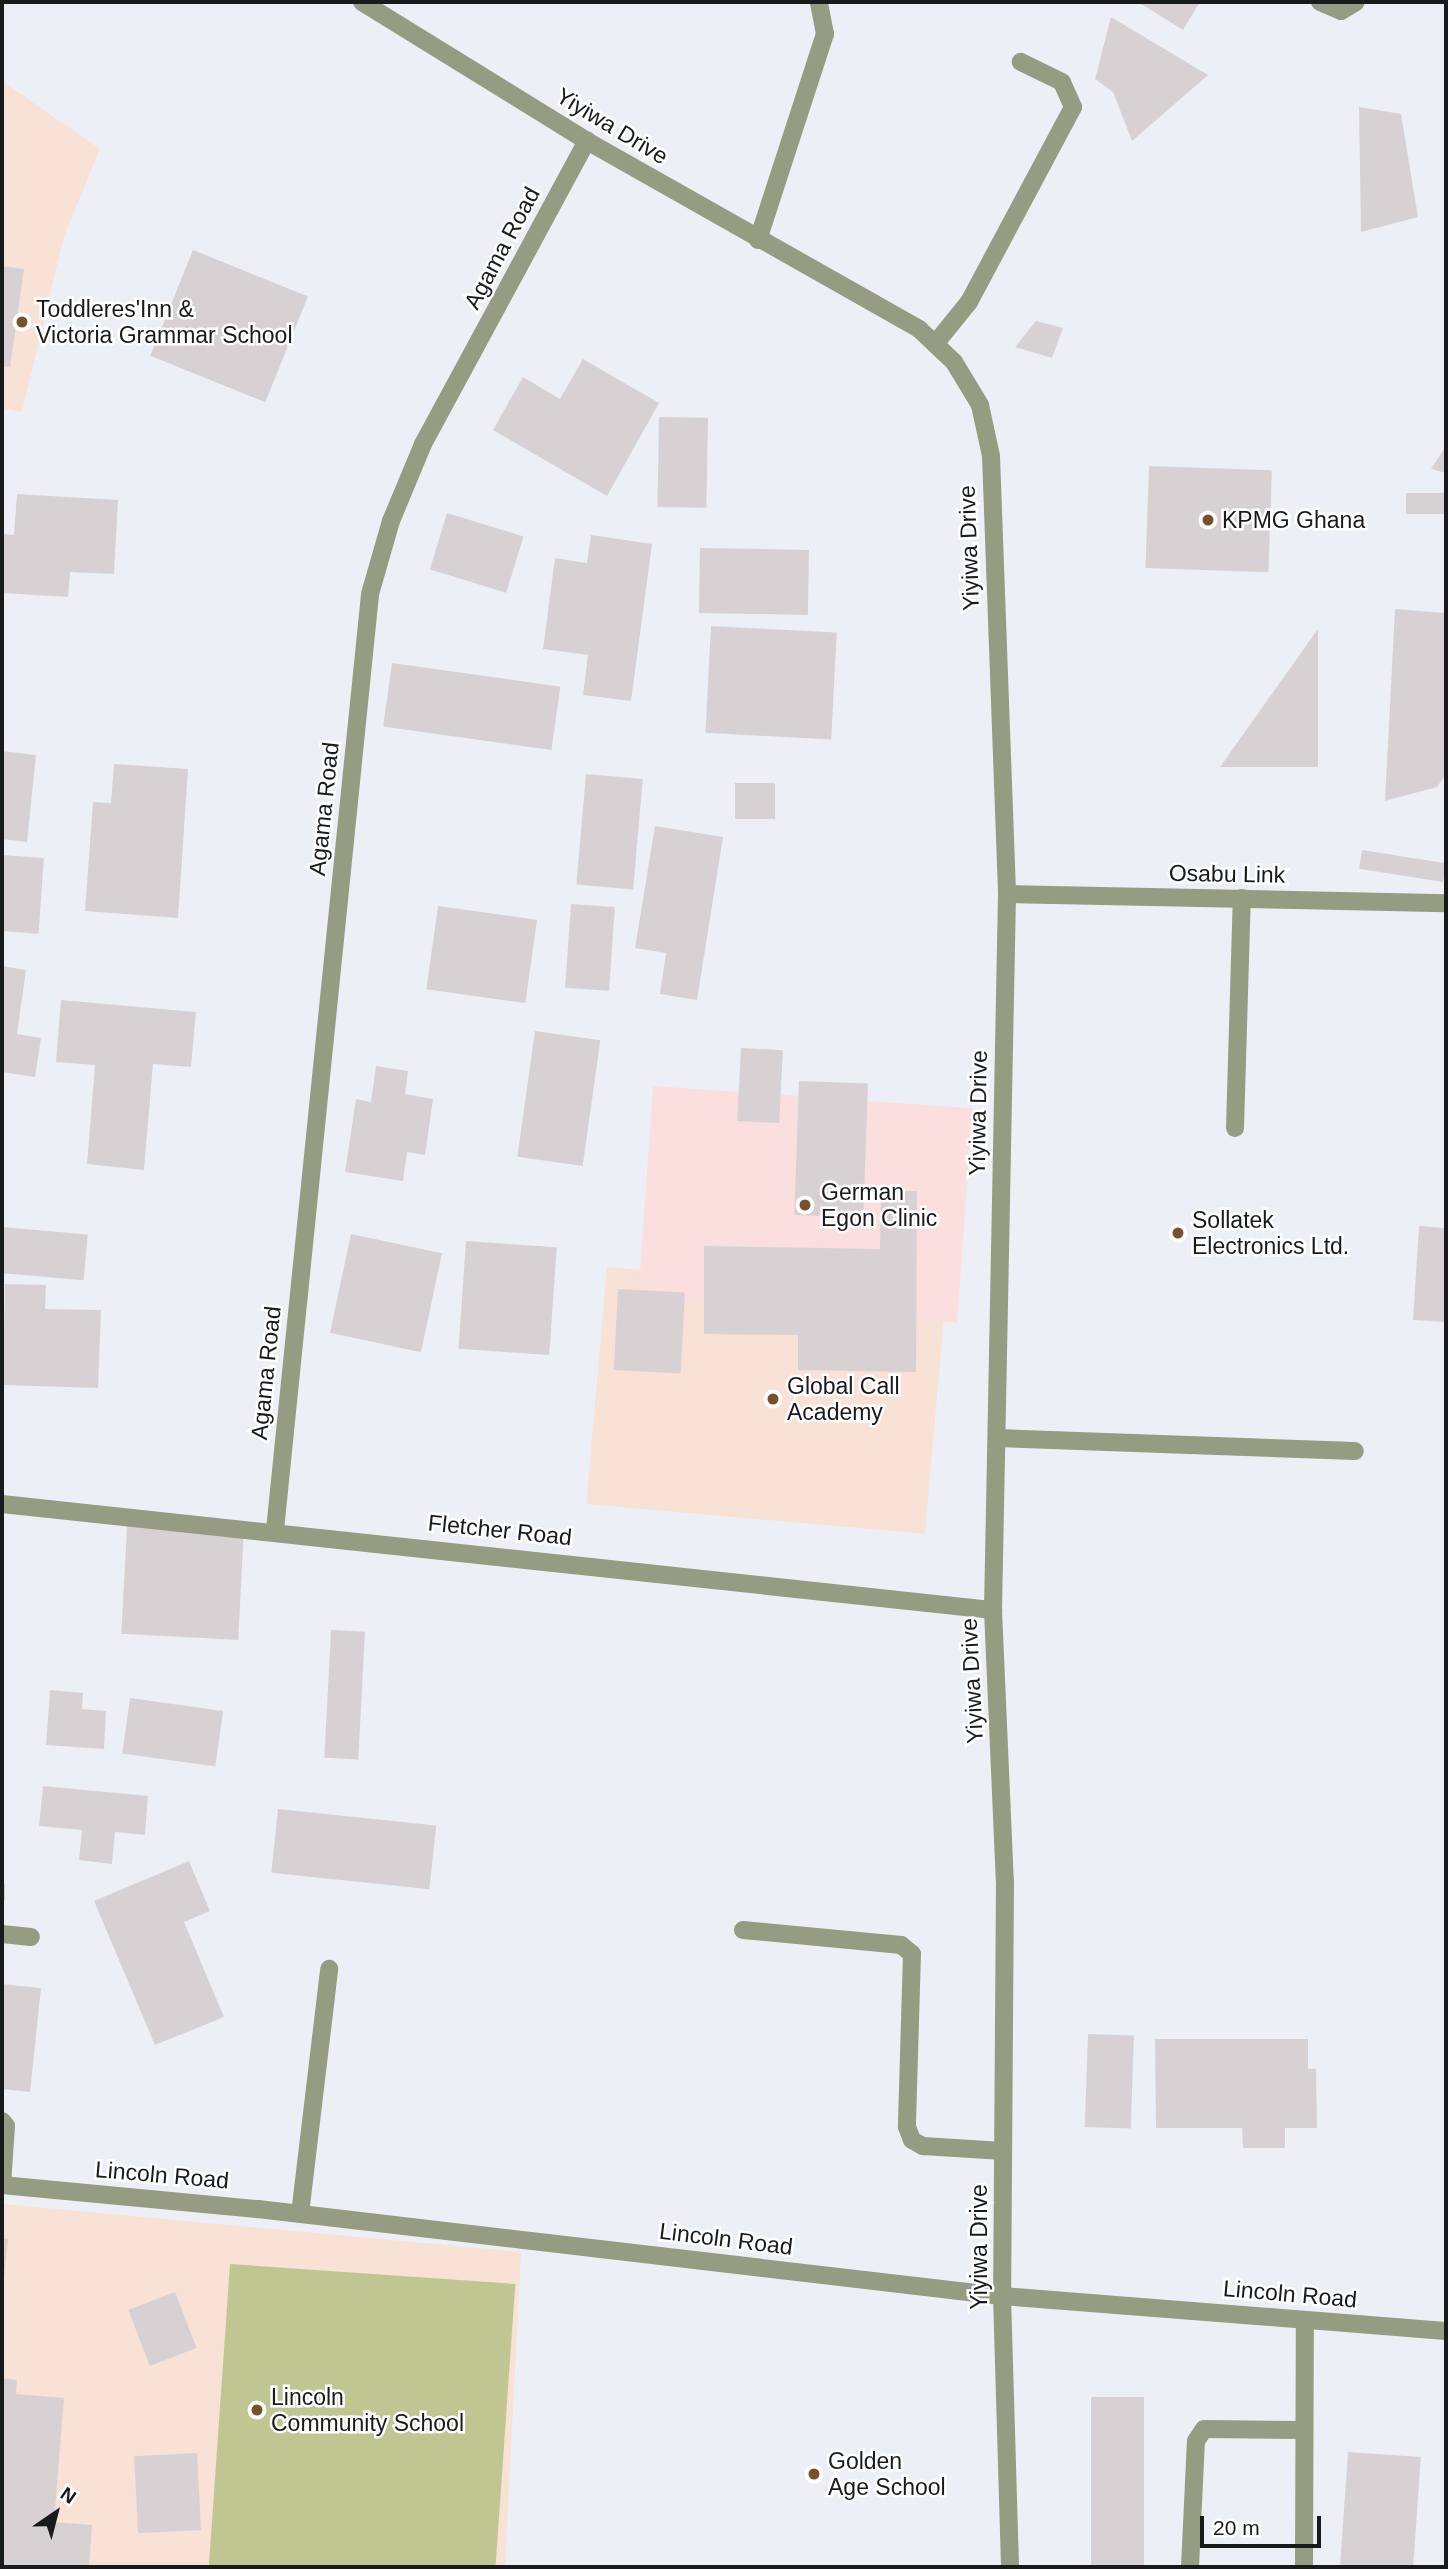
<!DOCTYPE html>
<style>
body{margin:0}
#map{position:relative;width:1448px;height:2569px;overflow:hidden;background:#ecf0f6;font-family:Helvetica,sans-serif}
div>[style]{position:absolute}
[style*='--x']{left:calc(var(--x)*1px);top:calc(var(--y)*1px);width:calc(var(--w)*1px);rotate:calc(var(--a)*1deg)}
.education>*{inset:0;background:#f8e1d5;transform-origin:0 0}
.medical>*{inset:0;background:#fadfde;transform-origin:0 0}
.green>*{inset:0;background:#c0c692;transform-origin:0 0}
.building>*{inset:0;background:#d8d1d4;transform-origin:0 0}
.minor>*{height:18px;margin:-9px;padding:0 9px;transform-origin:9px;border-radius:9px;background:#969c81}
.dots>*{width:19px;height:19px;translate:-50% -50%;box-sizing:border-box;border:4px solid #fff;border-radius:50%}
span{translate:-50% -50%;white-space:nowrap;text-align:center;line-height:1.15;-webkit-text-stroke:5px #fff;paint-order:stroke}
.street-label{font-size:23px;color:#191a1c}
.poi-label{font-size:23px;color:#191a1c}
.left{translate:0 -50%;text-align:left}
.frame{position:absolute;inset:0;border:4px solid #191a1c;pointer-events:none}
.north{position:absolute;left:21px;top:2478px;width:70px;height:70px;-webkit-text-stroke:5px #fff;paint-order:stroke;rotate:35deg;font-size:19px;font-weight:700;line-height:28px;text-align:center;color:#191a1c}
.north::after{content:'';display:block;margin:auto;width:24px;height:32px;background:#191a1c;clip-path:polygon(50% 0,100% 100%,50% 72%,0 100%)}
.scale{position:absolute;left:1200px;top:2516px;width:121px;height:32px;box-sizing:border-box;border:4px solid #191a1c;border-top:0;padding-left:9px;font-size:21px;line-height:24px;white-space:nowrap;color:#191a1c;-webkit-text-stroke:5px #fff;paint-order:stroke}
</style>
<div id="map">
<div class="education">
<i style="clip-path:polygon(2px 81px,100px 149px,64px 236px,22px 412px,2px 408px)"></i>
<i style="left:607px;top:1267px;width:340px;height:238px;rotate:5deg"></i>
<i style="clip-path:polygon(2px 2204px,521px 2252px,505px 2567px,2px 2567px)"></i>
</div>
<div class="medical">
<i style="left:653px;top:1086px;width:320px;height:215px;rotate:4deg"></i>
</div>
<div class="green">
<i style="left:230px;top:2264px;width:286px;height:304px;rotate:4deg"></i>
</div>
<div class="building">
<i style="clip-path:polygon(1138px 2px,1200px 2px,1183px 30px)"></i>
<i style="clip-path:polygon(1111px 17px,1208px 75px,1132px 141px,1113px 92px,1095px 79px)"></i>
<i style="clip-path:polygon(1359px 107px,1401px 114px,1418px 217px,1361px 232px)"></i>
<i style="left:193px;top:250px;width:124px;height:114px;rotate:22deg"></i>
<i style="clip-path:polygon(2px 266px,24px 269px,10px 367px,2px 366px)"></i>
<i style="clip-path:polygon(1036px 321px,1063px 328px,1052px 358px,1015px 347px)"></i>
<i style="clip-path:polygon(583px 359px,659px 403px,607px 496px,493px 430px,523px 377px,560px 399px)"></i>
<i style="left:659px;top:417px;width:49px;height:90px;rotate:1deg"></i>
<i style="clip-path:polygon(1446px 446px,1446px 473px,1431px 469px)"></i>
<i style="left:1149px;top:466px;width:123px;height:102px;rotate:2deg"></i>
<i style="left:1446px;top:493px;width:21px;height:40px;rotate:90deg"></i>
<i style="clip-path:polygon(17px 494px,118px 500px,114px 574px,70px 572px,68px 597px,2px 593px,3px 534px,14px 535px)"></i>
<i style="left:447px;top:513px;width:80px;height:59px;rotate:17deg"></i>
<i style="clip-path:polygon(591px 535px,652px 544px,631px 701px,583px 695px,588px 655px,543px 649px,555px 558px,587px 563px)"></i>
<i style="left:700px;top:548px;width:109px;height:65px;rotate:1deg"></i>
<i style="clip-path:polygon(1395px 609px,1446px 613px,1446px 774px,1437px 787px,1385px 801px)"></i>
<i style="left:711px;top:626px;width:126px;height:107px;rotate:3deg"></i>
<i style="clip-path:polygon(1318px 629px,1318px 767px,1220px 767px)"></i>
<i style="left:392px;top:663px;width:170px;height:64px;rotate:8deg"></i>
<i style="clip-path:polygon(2px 751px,36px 755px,27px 842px,2px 839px)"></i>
<i style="clip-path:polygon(114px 764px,188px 769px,178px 918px,85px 911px,93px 802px,111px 803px)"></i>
<i style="left:586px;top:774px;width:57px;height:111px;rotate:5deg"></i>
<i style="left:735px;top:783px;width:40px;height:36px"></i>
<i style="clip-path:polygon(655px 826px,723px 837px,697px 1000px,660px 994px,666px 953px,635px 948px)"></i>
<i style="left:1362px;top:850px;width:85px;height:19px;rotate:9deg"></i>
<i style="left:2px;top:855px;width:42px;height:76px;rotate:4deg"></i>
<i style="left:571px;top:904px;width:44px;height:84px;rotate:4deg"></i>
<i style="left:438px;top:906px;width:100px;height:84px;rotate:8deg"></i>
<i style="clip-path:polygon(2px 966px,26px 970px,17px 1034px,41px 1038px,35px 1077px,2px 1072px)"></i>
<i style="clip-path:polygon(61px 1000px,196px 1012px,191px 1067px,153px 1064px,144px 1170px,87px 1164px,95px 1065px,56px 1062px)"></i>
<i style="left:535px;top:1031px;width:66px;height:127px;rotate:8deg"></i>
<i style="left:741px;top:1048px;width:42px;height:73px;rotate:3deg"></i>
<i style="clip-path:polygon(376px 1066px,408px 1071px,405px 1094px,433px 1099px,425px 1155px,407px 1152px,403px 1181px,345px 1172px,356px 1099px,371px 1102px)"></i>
<i style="left:799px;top:1081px;width:69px;height:134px;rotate:2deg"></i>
<i style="clip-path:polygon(881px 1191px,917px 1191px,916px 1372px,798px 1370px,798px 1335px,704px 1334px,704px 1246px,880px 1249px)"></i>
<i style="clip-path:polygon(1444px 1217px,1446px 1322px,1413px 1320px,1419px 1226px,1444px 1228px)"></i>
<i style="left:2px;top:1227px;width:86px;height:46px;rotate:5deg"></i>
<i style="left:351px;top:1234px;width:93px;height:101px;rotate:12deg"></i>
<i style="left:466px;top:1241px;width:91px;height:108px;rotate:4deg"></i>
<i style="clip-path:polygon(5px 1284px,46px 1285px,45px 1309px,101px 1310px,98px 1388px,3px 1385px)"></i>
<i style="left:618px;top:1289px;width:67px;height:81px;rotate:3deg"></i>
<i style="left:127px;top:1526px;width:117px;height:108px;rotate:3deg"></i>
<i style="left:331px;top:1630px;width:34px;height:128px;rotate:3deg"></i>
<i style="clip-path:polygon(50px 1690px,83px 1693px,82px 1709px,106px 1711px,104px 1749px,46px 1745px)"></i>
<i style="left:130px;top:1698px;width:94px;height:56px;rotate:8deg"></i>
<i style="clip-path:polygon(43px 1786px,148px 1796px,145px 1835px,115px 1832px,112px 1864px,79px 1860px,82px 1830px,39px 1826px)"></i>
<i style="left:278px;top:1809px;width:159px;height:64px;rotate:6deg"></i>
<i style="clip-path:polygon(189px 1861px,210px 1911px,184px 1922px,224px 2017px,155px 2045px,94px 1901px)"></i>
<i style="left:2px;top:1884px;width:3px;height:16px"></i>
<i style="clip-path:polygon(2px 1984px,41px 1988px,30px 2092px,2px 2089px)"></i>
<i style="left:1088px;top:2034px;width:46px;height:93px;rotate:2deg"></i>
<i style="clip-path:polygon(1155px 2039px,1308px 2039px,1308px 2069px,1316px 2069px,1317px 2128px,1285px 2128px,1285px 2148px,1243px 2148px,1242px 2128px,1156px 2128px)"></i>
<i style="clip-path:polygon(2px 2238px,8px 2239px,4px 2277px,2px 2277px)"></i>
<i style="left:175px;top:2292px;width:60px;height:50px;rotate:69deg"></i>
<i style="clip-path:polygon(2px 2378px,17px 2380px,16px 2394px,64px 2398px,54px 2522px,92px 2525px,89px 2567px,2px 2567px)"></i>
<i style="left:1091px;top:2397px;width:53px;height:170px"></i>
<i style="left:1348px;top:2452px;width:73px;height:115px;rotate:4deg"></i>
<i style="left:197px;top:2453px;width:77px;height:63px;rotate:87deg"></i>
</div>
<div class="minor">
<i style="--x:362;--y:2;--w:264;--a:31.7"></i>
<i style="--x:587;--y:141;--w:382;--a:29.5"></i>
<i style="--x:919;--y:329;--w:48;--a:43.3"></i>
<i style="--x:954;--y:362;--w:50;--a:58.8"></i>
<i style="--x:980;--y:405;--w:52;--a:77.8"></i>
<i style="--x:991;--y:456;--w:438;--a:87.9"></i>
<i style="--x:1007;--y:894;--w:716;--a:91.12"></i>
<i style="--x:993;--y:1610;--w:271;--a:87.5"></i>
<i style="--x:1005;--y:1881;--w:415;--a:90.4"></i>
<i style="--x:1002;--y:2296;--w:271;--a:88.3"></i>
<i style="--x:1320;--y:2;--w:23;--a:23"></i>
<i style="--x:1341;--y:11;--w:17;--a:-31"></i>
<i style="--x:758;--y:240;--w:217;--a:-72"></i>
<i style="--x:825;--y:34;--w:33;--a:-101"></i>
<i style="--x:935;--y:344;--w:54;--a:-51"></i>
<i style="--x:969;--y:302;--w:221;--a:-61.9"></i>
<i style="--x:1073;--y:107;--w:27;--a:-114"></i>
<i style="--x:1062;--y:82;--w:46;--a:-154"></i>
<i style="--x:1007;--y:894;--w:439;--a:1.2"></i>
<i style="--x:1235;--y:1128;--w:230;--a:-88.3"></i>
<i style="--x:997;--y:1438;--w:358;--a:2.1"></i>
<i style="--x:2;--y:1504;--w:997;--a:6.11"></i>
<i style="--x:275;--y:1530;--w:941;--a:-84.2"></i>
<i style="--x:370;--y:594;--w:76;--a:-74"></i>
<i style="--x:391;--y:521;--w:83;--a:-67.4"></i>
<i style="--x:423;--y:444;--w:345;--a:-61.6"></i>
<i style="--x:743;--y:1930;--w:159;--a:5.4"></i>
<i style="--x:901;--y:1945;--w:14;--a:39"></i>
<i style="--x:912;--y:1954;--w:173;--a:91.7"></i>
<i style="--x:907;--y:2127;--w:14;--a:69"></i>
<i style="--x:912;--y:2140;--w:13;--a:29"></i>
<i style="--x:923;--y:2146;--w:80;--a:3.6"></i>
<i style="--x:2;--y:1934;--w:29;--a:6"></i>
<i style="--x:2;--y:2121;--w:6;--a:51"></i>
<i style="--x:6;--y:2126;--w:59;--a:93.9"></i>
<i style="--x:2;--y:2185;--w:257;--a:5.4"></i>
<i style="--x:258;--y:2209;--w:749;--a:6.67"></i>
<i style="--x:1002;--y:2296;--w:445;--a:4.5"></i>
<i style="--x:300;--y:2214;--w:247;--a:-83.2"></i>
<i style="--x:1190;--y:2567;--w:126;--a:-87.3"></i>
<i style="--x:1196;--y:2441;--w:14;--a:-56"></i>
<i style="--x:1204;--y:2429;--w:99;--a:0.6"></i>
<i style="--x:1304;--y:2567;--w:247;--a:-89.8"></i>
</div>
<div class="dots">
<i style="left:22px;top:322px;background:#76512c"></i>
<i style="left:1208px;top:520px;background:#76512c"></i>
<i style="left:805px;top:1205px;background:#76512c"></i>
<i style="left:1178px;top:1233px;background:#76512c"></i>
<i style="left:773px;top:1399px;background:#76512c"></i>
<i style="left:257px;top:2410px;background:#76512c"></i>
<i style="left:814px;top:2474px;background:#76512c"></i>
</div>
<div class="street-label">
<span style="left:612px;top:126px;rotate:31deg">Yiyiwa Drive</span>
<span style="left:502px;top:248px;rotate:-62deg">Agama Road</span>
<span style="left:969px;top:548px;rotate:-92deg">Yiyiwa Drive</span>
<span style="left:324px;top:809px;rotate:-84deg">Agama Road</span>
<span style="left:1227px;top:874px;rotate:1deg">Osabu Link</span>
<span style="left:978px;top:1113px;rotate:-89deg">Yiyiwa Drive</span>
<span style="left:266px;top:1373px;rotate:-84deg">Agama Road</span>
<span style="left:500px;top:1530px;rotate:6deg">Fletcher Road</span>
<span style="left:972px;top:1681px;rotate:-93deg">Yiyiwa Drive</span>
<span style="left:162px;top:2175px;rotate:5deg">Lincoln Road</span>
<span style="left:726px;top:2239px;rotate:7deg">Lincoln Road</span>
<span style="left:979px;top:2247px;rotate:-90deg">Yiyiwa Drive</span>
<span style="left:1290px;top:2294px;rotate:5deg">Lincoln Road</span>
</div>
<div class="poi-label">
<span class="left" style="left:36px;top:322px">Toddleres'Inn &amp;<br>Victoria Grammar School</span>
<span class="left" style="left:1222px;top:520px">KPMG Ghana</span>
<span class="left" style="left:821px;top:1205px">German<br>Egon Clinic</span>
<span class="left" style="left:1192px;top:1233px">Sollatek<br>Electronics Ltd.</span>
<span class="left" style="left:787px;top:1399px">Global Call<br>Academy</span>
<span class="left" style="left:271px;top:2410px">Lincoln<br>Community School</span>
<span class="left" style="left:828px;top:2474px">Golden<br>Age School</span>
</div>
<div class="frame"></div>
<div class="north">N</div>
<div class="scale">20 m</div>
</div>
